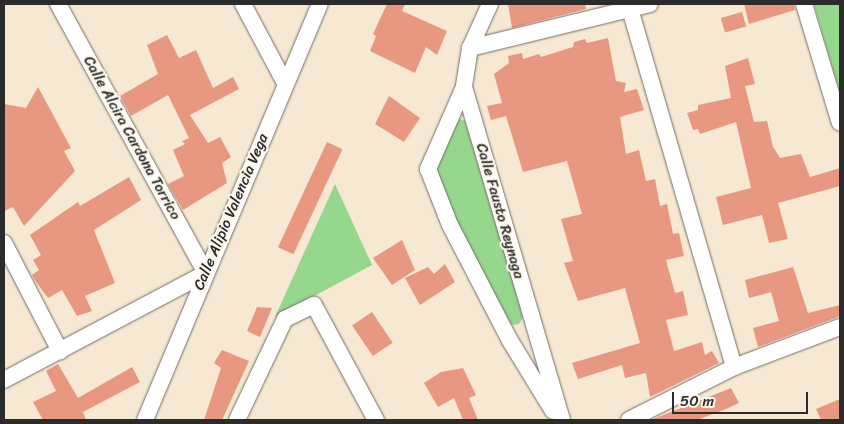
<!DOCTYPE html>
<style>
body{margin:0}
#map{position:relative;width:844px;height:424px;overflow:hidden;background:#f6e8d2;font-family:Sriracha,sans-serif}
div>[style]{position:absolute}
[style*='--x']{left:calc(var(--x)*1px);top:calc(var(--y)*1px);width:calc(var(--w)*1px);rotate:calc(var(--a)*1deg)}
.green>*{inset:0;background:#96d78e}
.building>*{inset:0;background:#e89781;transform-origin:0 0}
.roads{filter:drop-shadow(0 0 1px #726d65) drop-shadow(0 0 1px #726d65)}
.minor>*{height:16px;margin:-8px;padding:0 8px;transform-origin:8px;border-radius:8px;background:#fff}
span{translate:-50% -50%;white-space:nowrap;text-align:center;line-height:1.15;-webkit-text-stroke:4.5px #fbf7ec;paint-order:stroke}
.street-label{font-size:15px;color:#2b2b2b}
.frame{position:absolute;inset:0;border:5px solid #2b2b2b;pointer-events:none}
.scale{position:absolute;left:672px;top:392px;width:136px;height:22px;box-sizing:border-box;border:2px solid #2b2b2b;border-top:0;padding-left:6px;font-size:15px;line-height:18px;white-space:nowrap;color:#2b2b2b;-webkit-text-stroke:4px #fbf7ec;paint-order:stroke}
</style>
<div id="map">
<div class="green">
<i style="clip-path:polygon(814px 4px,840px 4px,840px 94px)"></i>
<i style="clip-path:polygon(455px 118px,465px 121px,521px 307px,523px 317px,519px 324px,513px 325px,506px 321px,444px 197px,437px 167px)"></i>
<i style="clip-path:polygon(335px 184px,372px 265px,275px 317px)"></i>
</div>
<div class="building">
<i style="clip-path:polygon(387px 4px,405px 4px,402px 11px,447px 31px,437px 55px,426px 47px,415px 73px,370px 51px,376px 36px,373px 34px)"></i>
<i style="clip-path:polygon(508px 4px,585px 4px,586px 9px,512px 28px)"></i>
<i style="clip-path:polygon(744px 4px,794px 4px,795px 10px,749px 24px)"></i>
<i style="left:742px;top:12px;width:15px;height:22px;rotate:74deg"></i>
<i style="clip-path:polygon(167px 35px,179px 58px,196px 50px,213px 88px,233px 77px,239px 89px,190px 115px,208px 143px,220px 137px,231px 157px,222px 163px,227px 183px,183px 210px,168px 184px,184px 176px,173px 150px,185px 144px,182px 141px,189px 138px,168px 95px,131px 116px,120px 96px,158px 74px,147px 45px)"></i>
<i style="clip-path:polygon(608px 38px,616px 81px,626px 83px,624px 92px,637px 89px,644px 110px,620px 117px,626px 154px,639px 150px,646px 181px,655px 179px,660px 206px,667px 204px,673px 234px,679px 233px,684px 256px,666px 260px,675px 293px,683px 291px,688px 315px,666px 320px,674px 351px,702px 342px,705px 355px,712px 351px,719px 363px,650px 397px,646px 373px,625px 378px,622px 365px,578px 379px,572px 363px,640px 343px,625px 288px,578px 301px,564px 263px,573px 261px,561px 219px,582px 214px,567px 161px,523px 172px,506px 116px,491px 120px,487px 106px,502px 103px,494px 74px,509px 63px,508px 56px,522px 53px,523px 59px,539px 54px,541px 57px,573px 47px,574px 42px,585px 39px,587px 43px)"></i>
<i style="clip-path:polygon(748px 58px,755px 84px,745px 86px,754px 122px,767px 121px,773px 147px,780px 158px,801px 154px,810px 177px,840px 168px,840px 186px,778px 203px,788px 239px,769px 243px,762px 215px,723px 225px,716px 197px,751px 188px,736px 122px,700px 134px,698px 129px,693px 130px,687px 113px,698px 110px,698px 105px,731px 98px,725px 66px)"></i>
<i style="clip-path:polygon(38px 87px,71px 148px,64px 151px,75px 171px,24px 226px,13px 207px,4px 211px,4px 104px,26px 108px)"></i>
<i style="clip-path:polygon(389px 96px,420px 118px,404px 142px,375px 124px)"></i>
<i style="left:327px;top:142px;width:17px;height:116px;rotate:25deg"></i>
<i style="clip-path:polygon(129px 177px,141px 200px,94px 230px,115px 283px,85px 296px,92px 311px,77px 316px,62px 290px,48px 298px,34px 279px,32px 275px,39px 270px,33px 260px,41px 255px,30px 235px,78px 202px,80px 206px)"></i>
<i style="clip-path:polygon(402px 240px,415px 270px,392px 285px,373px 258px)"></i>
<i style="clip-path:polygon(445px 264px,455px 282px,420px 305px,405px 278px,428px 267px,434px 274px)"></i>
<i style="clip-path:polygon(793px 267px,808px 313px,840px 305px,840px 316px,758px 347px,753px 328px,779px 321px,771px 292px,749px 298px,745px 280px)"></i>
<i style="clip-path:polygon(257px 307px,272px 308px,260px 337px,247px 331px)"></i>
<i style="left:372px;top:312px;width:37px;height:24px;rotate:56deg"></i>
<i style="clip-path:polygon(222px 350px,249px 361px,222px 420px,204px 420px,221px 368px,214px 363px)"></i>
<i style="clip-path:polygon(58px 364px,78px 398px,132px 367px,140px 382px,83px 412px,86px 420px,43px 420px,33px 402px,56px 391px,46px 371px)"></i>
<i style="clip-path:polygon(463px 368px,476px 395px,469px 398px,478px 420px,463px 420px,454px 398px,438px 407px,424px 383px,441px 372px)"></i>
<i style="clip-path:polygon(731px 388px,739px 403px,726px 409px,697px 420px,651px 420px)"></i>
<i style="clip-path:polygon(840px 399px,840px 420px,821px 420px,816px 409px)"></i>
</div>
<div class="roads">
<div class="minor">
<i style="--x:58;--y:4;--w:307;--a:61.2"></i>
<i style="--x:243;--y:4;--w:89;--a:62"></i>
<i style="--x:490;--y:4;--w:48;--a:114.4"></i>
<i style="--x:470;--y:48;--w:39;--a:99"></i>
<i style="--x:464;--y:87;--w:347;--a:73.6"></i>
<i style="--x:804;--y:4;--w:124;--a:73.2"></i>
<i style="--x:630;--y:9;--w:373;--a:73.8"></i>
<i style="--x:470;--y:48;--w:185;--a:-13.7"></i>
<i style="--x:464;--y:87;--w:90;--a:113.7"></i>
<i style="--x:428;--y:169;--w:60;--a:68.6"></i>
<i style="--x:450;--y:225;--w:128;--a:62.6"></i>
<i style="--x:509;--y:339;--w:84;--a:58.6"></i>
<i style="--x:4;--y:243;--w:122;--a:62.6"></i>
<i style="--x:4;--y:380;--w:229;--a:-27.9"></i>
<i style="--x:145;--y:420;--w:451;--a:-67.2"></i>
<i style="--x:237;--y:420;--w:112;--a:-64.6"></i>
<i style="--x:285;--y:319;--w:32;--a:-26"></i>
<i style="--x:314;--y:305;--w:131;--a:61.7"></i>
<i style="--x:629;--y:420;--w:118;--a:-26.8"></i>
<i style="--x:734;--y:367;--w:113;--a:-20.7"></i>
</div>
</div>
<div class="street-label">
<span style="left:132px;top:138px;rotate:61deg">Calle Alcira Cardona Torrico</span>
<span style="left:500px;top:211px;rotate:74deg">Calle Fausto Reynaga</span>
<span style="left:231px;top:212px;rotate:-67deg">Calle Alipio Valencia Vega</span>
</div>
<div class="frame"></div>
<div class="scale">50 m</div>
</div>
